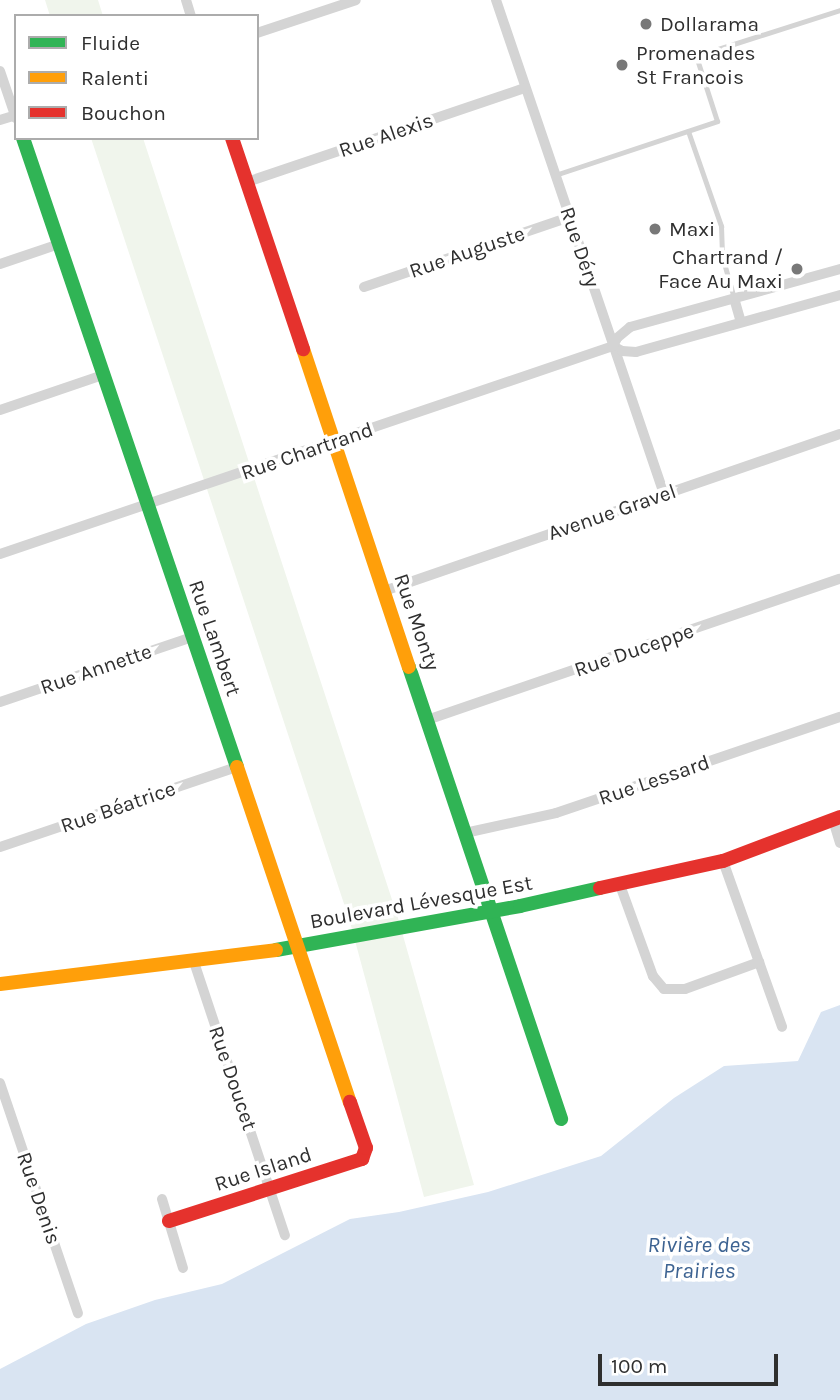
<!DOCTYPE html>
<meta charset="utf-8">
<style>
body{margin:0}
#map{position:relative;width:840px;height:1400px;overflow:hidden;background:#fff;font-family:Karla,sans-serif}
div>[style]{position:absolute}
[style*='--x']{left:calc(var(--x)*1px);top:calc(var(--y)*1px);width:calc(var(--w)*1px);rotate:calc(var(--a)*1deg)}
.green>*{inset:0;background:#f0f5ec}
.water>*{inset:0;background:#d9e4f2}
.lane>*{height:5px;margin:-2.5px;padding:0 2.5px;transform-origin:2.5px;border-radius:2.5px;background:#d4d4d4}
.street>*{height:10px;margin:-5px;padding:0 5px;transform-origin:5px;border-radius:5px;background:#d4d4d4}
.fast>*{height:14px;margin:-7px;padding:0 7px;transform-origin:7px;border-radius:7px;background:#30b455}
.slow>*{height:14px;margin:-7px;padding:0 7px;transform-origin:7px;border-radius:7px;background:#ff9f0a}
.jam>*{height:14px;margin:-7px;padding:0 7px;transform-origin:7px;border-radius:7px;background:#e5322d}
.dots>*{width:19px;height:19px;translate:-50% -50%;box-sizing:border-box;border:4px solid #fff;border-radius:50%}
span{translate:-50% -50%;white-space:nowrap;text-align:center;line-height:1.15;-webkit-text-stroke:7px #fff;paint-order:stroke}
.poi-label{font-size:21px;color:#2f2f2f}
.left{translate:0 -50%;text-align:left}
.right{translate:-100% -50%;text-align:right}
.street-label{font-size:21px;color:#2f2f2f}
.water-label{font-size:23px;color:#3d6392;font-style:italic}
.legend{position:absolute;left:14px;top:14px;width:245px;height:126px;box-sizing:border-box;background:#fff;border:2px solid #acacac;margin:0;padding:9px 12px;list-style:none;font-size:21px;color:#2f2f2f}
.legend li{display:flex;align-items:center;gap:14px;height:35px}
.legend b{width:35px;border:2px solid #acacac}
.scale{position:absolute;left:598px;top:1354px;width:180px;height:32px;box-sizing:border-box;border:4px solid #2f2f2f;border-top:0;padding-left:9px;font-size:21px;line-height:24px;white-space:nowrap;color:#2f2f2f;-webkit-text-stroke:5px #fff;paint-order:stroke}
</style>
<div id="map">
<div class="green">
<i style="clip-path:polygon(45px 0,98px 0,103px 16px,50px 16px)"></i>
<i style="clip-path:polygon(91px 138px,143px 138px,398px 918px,474px 1185px,424px 1197px,350px 922px)"></i>
</div>
<div class="water">
<i style="clip-path:polygon(840px 1005px,840px 1400px,0 1400px,0 1369px,86px 1324px,155px 1300px,222px 1284px,350px 1219px,399px 1212px,488px 1192px,601px 1156px,674px 1098px,724px 1066px,798px 1061px,821px 1012px)"></i>
</div>
<div class="lane">
<i style="--x:688;--y:131;--w:101;--a:70.8"></i>
<i style="--x:721;--y:226;--w:30;--a:88"></i>
<i style="--x:722;--y:256;--w:44;--a:74.1"></i>
<i style="--x:555;--y:175;--w:171;--a:-18.4"></i>
<i style="--x:717;--y:121;--w:68;--a:-107.9"></i>
<i style="--x:696;--y:56;--w:151;--a:-17.7"></i>
</div>
<div class="street">
<i style="--x:186;--y:0;--w:17;--a:73"></i>
<i style="--x:496;--y:0;--w:522;--a:71.22"></i>
<i style="--x:257;--y:33;--w:104;--a:-18.4"></i>
<i style="--x:0;--y:71;--w:50;--a:71.2"></i>
<i style="--x:0;--y:120;--w:17;--a:-17"></i>
<i style="--x:247;--y:182;--w:293;--a:-18.7"></i>
<i style="--x:0;--y:264;--w:62;--a:-18.7"></i>
<i style="--x:364;--y:287;--w:218;--a:-18.8"></i>
<i style="--x:734;--y:298;--w:25;--a:74"></i>
<i style="--x:613;--y:346;--w:10;--a:29"></i>
<i style="--x:622;--y:351;--w:14;--a:4"></i>
<i style="--x:636;--y:352;--w:212;--a:-15.6"></i>
<i style="--x:0;--y:410;--w:109;--a:-18.8"></i>
<i style="--x:0;--y:554;--w:647;--a:-18.74"></i>
<i style="--x:613;--y:346;--w:9;--a:-63"></i>
<i style="--x:617;--y:338;--w:17;--a:-40"></i>
<i style="--x:630;--y:327;--w:218;--a:-15.4"></i>
<i style="--x:384;--y:591;--w:482;--a:-19"></i>
<i style="--x:0;--y:702;--w:203;--a:-18.7"></i>
<i style="--x:427;--y:720;--w:436;--a:-18.9"></i>
<i style="--x:833;--y:820;--w:24;--a:73"></i>
<i style="--x:465;--y:833;--w:93;--a:-12.4"></i>
<i style="--x:556;--y:813;--w:300;--a:-18.7"></i>
<i style="--x:0;--y:847;--w:249;--a:-18.7"></i>
<i style="--x:723;--y:861;--w:176;--a:70.4"></i>
<i style="--x:620;--y:885;--w:97;--a:70.1"></i>
<i style="--x:653;--y:976;--w:17;--a:50"></i>
<i style="--x:664;--y:989;--w:21;--a:0"></i>
<i style="--x:685;--y:989;--w:79;--a:-20"></i>
<i style="--x:194;--y:962;--w:288;--a:71.6"></i>
<i style="--x:0;--y:1083;--w:243;--a:71.3"></i>
<i style="--x:162;--y:1199;--w:72;--a:73.1"></i>
</div>
<div class="fast">
<i style="--x:23;--y:138;--w:664;--a:71.21"></i>
<i style="--x:409;--y:667;--w:477;--a:71.4"></i>
<i style="--x:276;--y:950;--w:248;--a:-10.2"></i>
<i style="--x:520;--y:906;--w:82;--a:-12.7"></i>
</div>
<div class="slow">
<i style="--x:303;--y:349;--w:335;--a:71.6"></i>
<i style="--x:237;--y:767;--w:354;--a:71.4"></i>
<i style="--x:0;--y:984;--w:278;--a:-7"></i>
</div>
<div class="jam">
<i style="--x:232;--y:138;--w:223;--a:71.4"></i>
<i style="--x:600;--y:888;--w:126;--a:-12.4"></i>
<i style="--x:723;--y:861;--w:125;--a:-20.6"></i>
<i style="--x:169;--y:1221;--w:203;--a:-17.8"></i>
<i style="--x:362;--y:1159;--w:12;--a:-70"></i>
<i style="--x:366;--y:1148;--w:49;--a:-109.2"></i>
</div>
<div class="dots">
<i style="left:646px;top:24px;background:#787878"></i>
<i style="left:622px;top:65px;background:#787878"></i>
<i style="left:655px;top:229px;background:#787878"></i>
<i style="left:797px;top:269px;background:#787878"></i>
</div>
<div class="poi-label">
<span class="left" style="left:660px;top:24px">Dollarama</span>
<span class="left" style="left:636px;top:65px">Promenades<br>St Francois</span>
<span class="left" style="left:669px;top:229px">Maxi</span>
<span class="right" style="left:783px;top:269px">Chartrand /<br>Face Au Maxi</span>
</div>
<div class="street-label">
<span style="left:386px;top:135px;rotate:-19deg">Rue Alexis</span>
<span style="left:580px;top:247px;rotate:71deg">Rue Déry</span>
<span style="left:467px;top:252px;rotate:-19deg">Rue Auguste</span>
<span style="left:307px;top:451px;rotate:-19deg">Rue Chartrand</span>
<span style="left:612px;top:512px;rotate:-19deg">Avenue Gravel</span>
<span style="left:417px;top:622px;rotate:71deg">Rue Monty</span>
<span style="left:215px;top:638px;rotate:71deg">Rue Lambert</span>
<span style="left:634px;top:650px;rotate:-19deg">Rue Duceppe</span>
<span style="left:96px;top:669px;rotate:-19deg">Rue Annette</span>
<span style="left:654px;top:780px;rotate:-19deg">Rue Lessard</span>
<span style="left:118px;top:807px;rotate:-19deg">Rue Béatrice</span>
<span style="left:421px;top:902px;rotate:-10deg">Boulevard Lévesque Est</span>
<span style="left:233px;top:1078px;rotate:71deg">Rue Doucet</span>
<span style="left:263px;top:1169px;rotate:-18deg">Rue Island</span>
<span style="left:39px;top:1198px;rotate:71deg">Rue Denis</span>
</div>
<div class="water-label">
<span style="left:699px;top:1258px">Rivière des<br>Prairies</span>
</div>
<ul class="legend">
<li><b style="height:9px;background:#30b455"></b>Fluide</li>
<li><b style="height:9px;background:#ff9f0a"></b>Ralenti</li>
<li><b style="height:9px;background:#e5322d"></b>Bouchon</li>
</ul>
<div class="scale">100 m</div>
</div>
